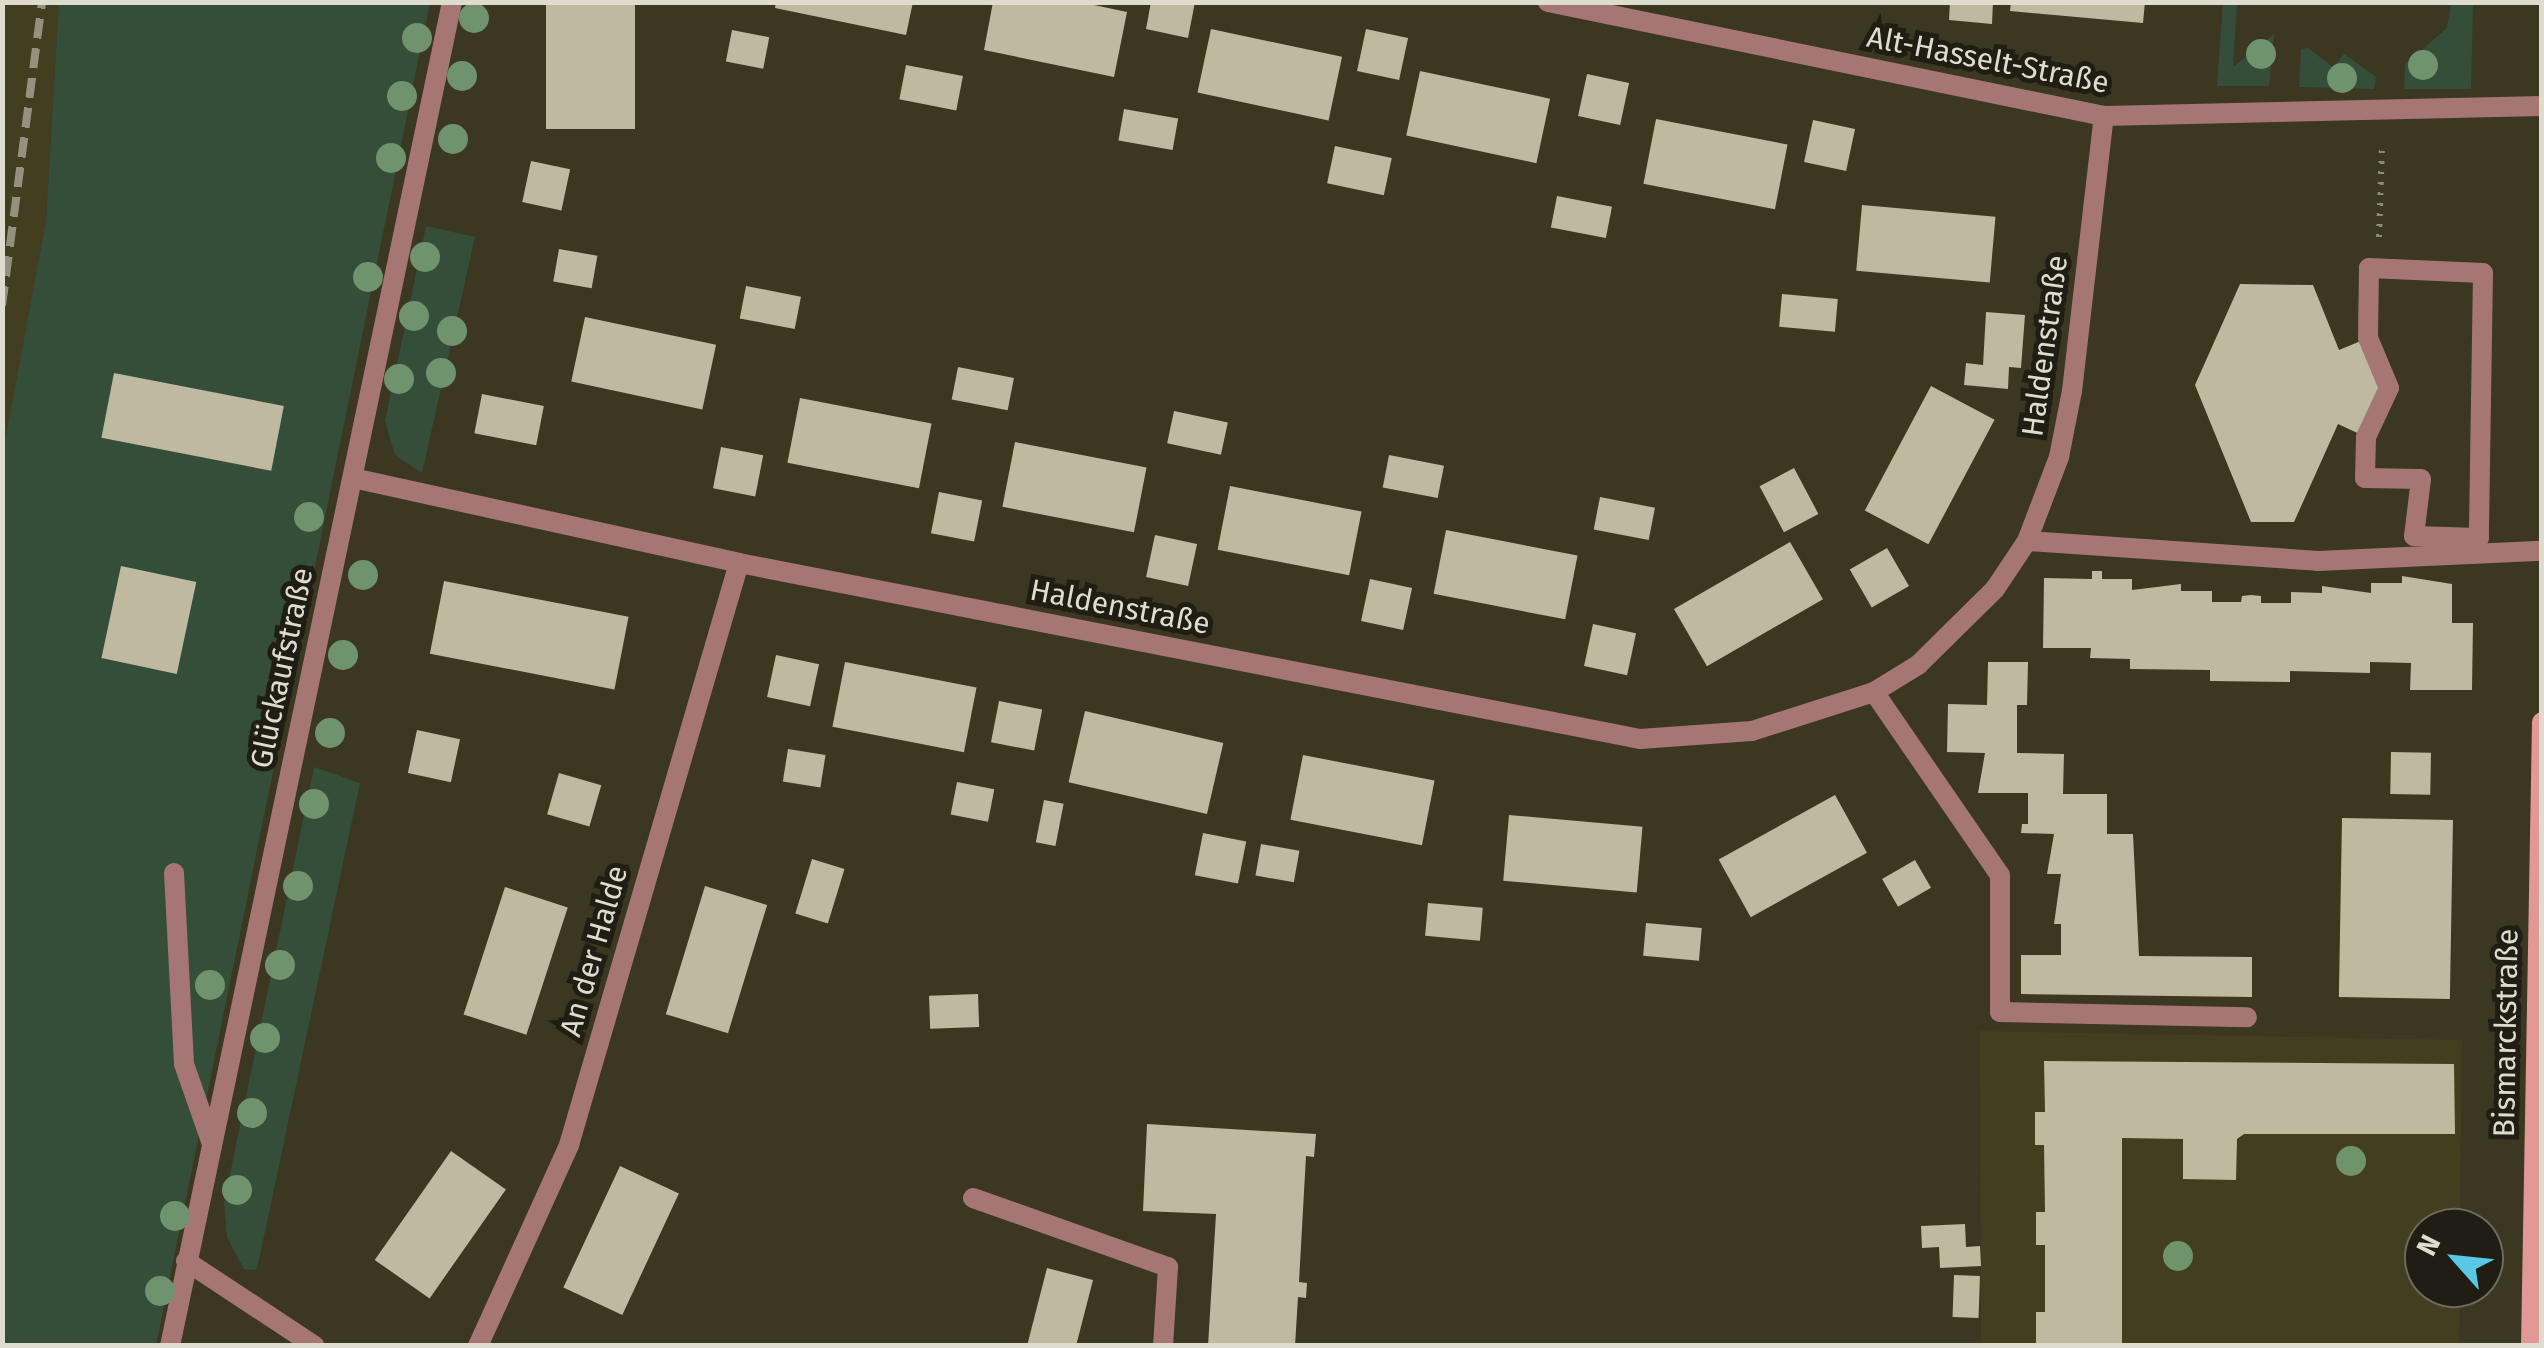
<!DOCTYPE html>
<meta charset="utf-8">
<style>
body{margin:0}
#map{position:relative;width:2544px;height:1348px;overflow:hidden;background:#3b3721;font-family:"Fira Sans",sans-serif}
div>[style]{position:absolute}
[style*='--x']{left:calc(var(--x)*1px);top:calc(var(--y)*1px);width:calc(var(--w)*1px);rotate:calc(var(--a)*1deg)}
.built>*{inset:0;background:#433e20}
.green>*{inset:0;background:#354e3a}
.building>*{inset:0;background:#beb99f;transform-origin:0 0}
.path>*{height:6px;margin-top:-3px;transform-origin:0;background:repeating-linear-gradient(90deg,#8d8a78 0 2.5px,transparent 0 10.5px)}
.lane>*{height:20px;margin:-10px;padding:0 10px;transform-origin:10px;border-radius:10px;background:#a57673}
.street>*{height:20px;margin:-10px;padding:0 10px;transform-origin:10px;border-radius:10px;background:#a57673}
.secondary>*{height:20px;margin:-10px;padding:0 10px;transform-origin:10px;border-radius:10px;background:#e29894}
.rail>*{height:8px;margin-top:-4px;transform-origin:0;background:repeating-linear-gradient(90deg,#949180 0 20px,transparent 0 30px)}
.trees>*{width:30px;height:30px;margin:-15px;border-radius:50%;background:#6f936c}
span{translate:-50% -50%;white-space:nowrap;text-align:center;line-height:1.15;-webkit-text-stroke:10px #201e14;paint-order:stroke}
.street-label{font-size:30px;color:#dedccf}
.frame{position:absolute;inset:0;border:5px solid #dedccf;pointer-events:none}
.north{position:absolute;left:2404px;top:1208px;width:100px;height:100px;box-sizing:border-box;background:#201e14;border:2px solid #6c6a5f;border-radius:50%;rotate:297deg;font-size:28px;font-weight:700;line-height:40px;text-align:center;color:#dedccf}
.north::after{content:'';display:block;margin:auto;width:35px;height:45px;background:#59c8e5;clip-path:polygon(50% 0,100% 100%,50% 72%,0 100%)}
</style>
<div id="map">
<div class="built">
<i style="clip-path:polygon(5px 3px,59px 3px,46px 221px,3px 458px)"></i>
<i style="clip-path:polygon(1980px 1031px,2462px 1040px,2460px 1228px,2424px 1228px,2424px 1288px,2460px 1288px,2459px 1345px,1981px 1345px)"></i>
</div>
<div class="green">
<i style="clip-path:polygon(59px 3px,430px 3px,156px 1345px,2px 1345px,2px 458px,46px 221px)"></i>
<i style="clip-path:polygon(2223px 3px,2237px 3px,2233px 67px,2274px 34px,2269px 86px,2217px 86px)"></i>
<i style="clip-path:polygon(2451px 3px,2473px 3px,2471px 89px,2404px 89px,2405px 64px,2447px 28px)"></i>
<i style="clip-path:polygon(2308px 48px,2333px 67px,2344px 54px,2376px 77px,2374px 89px,2299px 87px,2301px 49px)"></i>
<i style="clip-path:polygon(426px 226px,475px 237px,422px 473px,395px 455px,385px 421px)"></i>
<i style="clip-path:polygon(314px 767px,360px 783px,259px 1260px,256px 1270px,244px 1269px,227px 1237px,224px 1203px)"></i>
</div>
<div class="building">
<i style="left:546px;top:2px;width:89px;height:127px"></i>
<i style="clip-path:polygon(776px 2px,913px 2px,906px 35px,775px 8px)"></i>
<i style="clip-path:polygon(993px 2px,1080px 2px,1127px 12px,1114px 77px,984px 50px)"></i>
<i style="clip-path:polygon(1151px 2px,1195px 2px,1188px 38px,1146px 29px)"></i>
<i style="clip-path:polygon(1950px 2px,1993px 2px,1992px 24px,1949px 20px)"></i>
<i style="clip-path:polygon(2011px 2px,2145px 2px,2143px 23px,2010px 11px)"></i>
<i style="left:1211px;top:29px;width:134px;height:65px;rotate:12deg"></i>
<i style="left:1366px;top:29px;width:43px;height:43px;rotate:12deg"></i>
<i style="left:732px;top:30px;width:38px;height:32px;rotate:11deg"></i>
<i style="left:906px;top:65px;width:58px;height:35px;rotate:11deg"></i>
<i style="left:1420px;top:71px;width:133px;height:66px;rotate:12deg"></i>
<i style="left:1587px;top:74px;width:43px;height:43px;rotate:12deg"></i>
<i style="left:1124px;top:109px;width:55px;height:32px;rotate:10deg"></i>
<i style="left:1656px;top:119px;width:134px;height:66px;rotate:11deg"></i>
<i style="left:1813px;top:120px;width:43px;height:43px;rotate:12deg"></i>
<i style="left:1335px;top:146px;width:58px;height:38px;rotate:12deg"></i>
<i style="left:531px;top:161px;width:40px;height:42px;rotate:12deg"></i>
<i style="left:1557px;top:196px;width:56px;height:32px;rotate:11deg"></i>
<i style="left:1862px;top:205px;width:134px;height:66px;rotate:5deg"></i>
<i style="left:559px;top:249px;width:39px;height:33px;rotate:10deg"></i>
<i style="clip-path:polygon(2240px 284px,2313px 285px,2339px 350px,2368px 338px,2389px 388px,2366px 437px,2338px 424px,2294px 522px,2251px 522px,2195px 385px)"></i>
<i style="left:746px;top:286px;width:56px;height:33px;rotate:11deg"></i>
<i style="left:1782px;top:294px;width:56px;height:33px;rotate:5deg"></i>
<i style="clip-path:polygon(1986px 312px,2025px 315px,2021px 368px,2009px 367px,2008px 389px,1964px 385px,1966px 363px,1983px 365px)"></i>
<i style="left:585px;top:317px;width:134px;height:66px;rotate:12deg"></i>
<i style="left:958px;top:367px;width:57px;height:33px;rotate:11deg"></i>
<i style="left:114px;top:373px;width:173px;height:66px;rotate:11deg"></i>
<i style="left:1931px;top:386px;width:72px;height:141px;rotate:28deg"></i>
<i style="left:482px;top:394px;width:63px;height:40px;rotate:11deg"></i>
<i style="left:800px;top:398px;width:134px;height:66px;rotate:11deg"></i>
<i style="left:1174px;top:411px;width:55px;height:33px;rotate:12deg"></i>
<i style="left:1015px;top:442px;width:134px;height:66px;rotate:11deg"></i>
<i style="left:721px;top:447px;width:43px;height:42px;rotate:11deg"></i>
<i style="left:1389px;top:455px;width:56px;height:33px;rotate:11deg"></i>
<i style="left:1794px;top:468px;width:52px;height:39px;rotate:62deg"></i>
<i style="left:1230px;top:486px;width:134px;height:65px;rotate:11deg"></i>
<i style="left:939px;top:492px;width:44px;height:42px;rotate:11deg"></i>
<i style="left:1600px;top:497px;width:56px;height:33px;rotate:11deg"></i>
<i style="left:1446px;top:530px;width:134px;height:65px;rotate:11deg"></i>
<i style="left:1155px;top:535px;width:43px;height:43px;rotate:12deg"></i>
<i style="left:1790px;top:542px;width:66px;height:134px;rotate:60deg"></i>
<i style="left:1887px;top:548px;width:44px;height:43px;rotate:60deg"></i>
<i style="left:121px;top:566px;width:77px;height:94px;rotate:12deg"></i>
<i style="clip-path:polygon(2092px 571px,2102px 571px,2102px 579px,2132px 579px,2132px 590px,2181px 584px,2181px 591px,2212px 591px,2212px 602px,2241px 602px,2242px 596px,2251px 595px,2261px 596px,2261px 603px,2291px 603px,2291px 592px,2322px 593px,2322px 586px,2371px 593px,2371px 583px,2402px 583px,2402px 576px,2452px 584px,2452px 623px,2473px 623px,2472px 690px,2410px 690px,2411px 663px,2370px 662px,2370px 673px,2290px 671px,2290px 682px,2210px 681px,2210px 670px,2130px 669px,2130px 659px,2090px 658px,2091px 648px,2043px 648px,2044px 578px,2092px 579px)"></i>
<i style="left:1370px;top:579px;width:43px;height:43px;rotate:12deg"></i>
<i style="left:444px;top:581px;width:188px;height:74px;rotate:11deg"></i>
<i style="left:1593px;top:624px;width:44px;height:43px;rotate:12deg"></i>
<i style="left:776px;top:655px;width:44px;height:43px;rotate:12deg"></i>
<i style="left:845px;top:662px;width:134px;height:66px;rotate:11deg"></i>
<i style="clip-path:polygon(1988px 662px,2028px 662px,2027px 705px,2017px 705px,2017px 753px,2064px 754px,2063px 794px,2107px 794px,2107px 834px,2133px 834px,2139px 956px,2252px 957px,2252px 997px,2021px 994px,2021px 955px,2061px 955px,2061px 924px,2054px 924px,2061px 874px,2047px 874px,2054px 834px,2021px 833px,2022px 824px,2028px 824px,2028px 793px,1978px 793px,1985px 753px,1947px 752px,1948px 704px,1987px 705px)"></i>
<i style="left:999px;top:701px;width:44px;height:42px;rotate:11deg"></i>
<i style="left:1085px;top:711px;width:142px;height:73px;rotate:13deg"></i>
<i style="left:417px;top:730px;width:44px;height:44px;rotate:12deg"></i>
<i style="left:788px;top:749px;width:38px;height:33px;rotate:9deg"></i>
<i style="left:2391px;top:752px;width:40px;height:42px;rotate:1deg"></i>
<i style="left:1303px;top:755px;width:134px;height:66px;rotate:11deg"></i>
<i style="left:559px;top:773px;width:44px;height:43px;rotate:16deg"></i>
<i style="left:957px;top:782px;width:38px;height:33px;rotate:11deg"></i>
<i style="left:1835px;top:795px;width:66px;height:133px;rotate:61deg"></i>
<i style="left:1044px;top:800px;width:20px;height:43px;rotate:11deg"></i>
<i style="left:1509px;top:815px;width:134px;height:66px;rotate:5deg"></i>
<i style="left:2342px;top:818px;width:111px;height:179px;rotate:1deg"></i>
<i style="left:1203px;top:833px;width:44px;height:43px;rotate:11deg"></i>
<i style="left:1261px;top:844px;width:39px;height:32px;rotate:10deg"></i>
<i style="left:812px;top:859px;width:34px;height:57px;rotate:17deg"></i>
<i style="left:1915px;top:860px;width:32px;height:38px;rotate:60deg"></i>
<i style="left:705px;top:886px;width:65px;height:134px;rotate:17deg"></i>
<i style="left:505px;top:887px;width:66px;height:134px;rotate:18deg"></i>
<i style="left:1428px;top:903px;width:55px;height:33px;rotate:5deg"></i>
<i style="left:1646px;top:923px;width:56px;height:33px;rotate:5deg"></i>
<i style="left:978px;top:994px;width:33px;height:49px;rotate:88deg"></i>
<i style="clip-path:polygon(2044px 1061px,2454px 1064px,2455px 1134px,2244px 1134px,2237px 1139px,2236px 1180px,2183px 1179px,2183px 1139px,2122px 1138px,2122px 1346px,2036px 1345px,2036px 1312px,2045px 1312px,2045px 1245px,2036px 1245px,2036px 1212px,2045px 1212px,2044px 1145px,2035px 1145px,2035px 1112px,2045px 1112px)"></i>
<i style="clip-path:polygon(1147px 1124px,1316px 1134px,1314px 1157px,1306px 1156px,1299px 1282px,1307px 1283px,1306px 1298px,1298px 1297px,1295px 1346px,1208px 1346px,1216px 1214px,1143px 1211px)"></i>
<i style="left:451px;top:1151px;width:67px;height:133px;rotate:35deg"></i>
<i style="left:620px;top:1166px;width:65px;height:134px;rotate:25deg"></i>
<i style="clip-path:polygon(1965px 1224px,1966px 1247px,1980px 1246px,1981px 1266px,1940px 1268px,1939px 1247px,1922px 1248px,1921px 1226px)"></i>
<i style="clip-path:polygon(1047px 1268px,1093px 1280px,1076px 1346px,1027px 1346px)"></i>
<i style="left:1954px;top:1275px;width:26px;height:42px;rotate:2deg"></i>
</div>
<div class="path">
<i style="--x:2379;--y:237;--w:92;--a:-88.1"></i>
</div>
<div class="lane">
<i style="--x:2027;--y:541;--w:292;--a:3.9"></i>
<i style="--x:2318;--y:561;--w:224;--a:-2.6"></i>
<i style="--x:1874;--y:692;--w:222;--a:55.5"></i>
<i style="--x:2000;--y:875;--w:137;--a:90"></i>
<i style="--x:2000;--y:1012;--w:247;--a:1.2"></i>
<i style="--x:174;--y:873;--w:191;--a:87"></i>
<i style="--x:184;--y:1064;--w:82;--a:70.7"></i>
</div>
<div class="street">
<i style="--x:1548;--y:2;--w:568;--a:11.59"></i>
<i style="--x:2104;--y:116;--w:438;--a:-1.3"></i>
<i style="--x:2369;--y:268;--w:114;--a:2.5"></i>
<i style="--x:2483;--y:273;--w:265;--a:90.9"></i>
<i style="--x:2479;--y:538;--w:65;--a:-178.2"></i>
<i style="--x:2414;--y:536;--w:57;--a:-83"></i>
<i style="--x:2421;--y:479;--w:56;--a:-179"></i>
<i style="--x:2365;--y:478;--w:41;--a:-88.6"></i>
<i style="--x:2366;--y:437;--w:54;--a:-64.9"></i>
<i style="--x:2389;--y:388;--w:54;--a:-112.8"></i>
<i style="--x:2368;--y:338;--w:70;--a:-89.2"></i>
<i style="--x:353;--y:478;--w:395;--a:12.4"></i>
<i style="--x:739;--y:563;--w:918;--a:11.05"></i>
<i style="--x:1640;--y:739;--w:112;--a:-4.1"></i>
<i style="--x:1752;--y:731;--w:128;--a:-17.7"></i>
<i style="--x:1874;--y:692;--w:52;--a:-31.5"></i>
<i style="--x:1918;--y:665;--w:108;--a:-44.6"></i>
<i style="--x:1995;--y:589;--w:58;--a:-56.3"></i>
<i style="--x:2027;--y:541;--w:90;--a:-69.1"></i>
<i style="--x:2059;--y:457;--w:67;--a:-78.9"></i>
<i style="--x:2072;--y:391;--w:277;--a:-83.4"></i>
<i style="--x:973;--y:1198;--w:207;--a:19.5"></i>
<i style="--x:1168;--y:1267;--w:79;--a:93.6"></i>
<i style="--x:186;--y:1261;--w:154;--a:33.4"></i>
<i style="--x:170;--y:1346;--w:1373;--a:-78.15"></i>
<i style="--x:478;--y:1346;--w:221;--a:-65.6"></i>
<i style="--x:569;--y:1145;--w:606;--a:-73.72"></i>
</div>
<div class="secondary">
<i style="--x:2531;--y:1346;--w:624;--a:-88.99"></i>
</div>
<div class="rail">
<i style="--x:2;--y:306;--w:307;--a:-82.5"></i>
</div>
<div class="trees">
<i style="left:474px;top:18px"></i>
<i style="left:417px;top:38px"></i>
<i style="left:2261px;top:54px"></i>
<i style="left:2423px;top:65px"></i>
<i style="left:462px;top:76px"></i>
<i style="left:2342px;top:78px"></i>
<i style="left:402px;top:96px"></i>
<i style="left:453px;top:139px"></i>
<i style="left:391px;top:158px"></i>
<i style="left:425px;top:257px"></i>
<i style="left:368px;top:277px"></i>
<i style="left:414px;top:316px"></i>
<i style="left:452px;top:331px"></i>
<i style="left:441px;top:373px"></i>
<i style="left:399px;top:379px"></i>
<i style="left:309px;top:517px"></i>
<i style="left:363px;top:575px"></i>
<i style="left:343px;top:655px"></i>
<i style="left:330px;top:733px"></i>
<i style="left:314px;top:804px"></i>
<i style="left:298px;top:886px"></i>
<i style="left:280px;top:965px"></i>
<i style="left:210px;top:985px"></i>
<i style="left:265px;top:1038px"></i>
<i style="left:252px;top:1113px"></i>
<i style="left:2351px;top:1161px"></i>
<i style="left:237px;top:1190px"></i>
<i style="left:175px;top:1216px"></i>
<i style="left:2178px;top:1256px"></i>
<i style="left:160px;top:1291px"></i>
</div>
<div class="street-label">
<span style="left:1988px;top:60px;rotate:11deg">Alt-Hasselt-Straße</span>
<span style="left:2045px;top:346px;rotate:-82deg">Haldenstraße</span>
<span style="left:1120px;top:607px;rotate:11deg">Haldenstraße</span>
<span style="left:282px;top:668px;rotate:-78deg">Glückaufstraße</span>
<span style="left:594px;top:951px;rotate:-74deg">An der Halde</span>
<span style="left:2506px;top:1033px;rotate:-89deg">Bismarckstraße</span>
</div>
<div class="frame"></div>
<div class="north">N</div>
</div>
